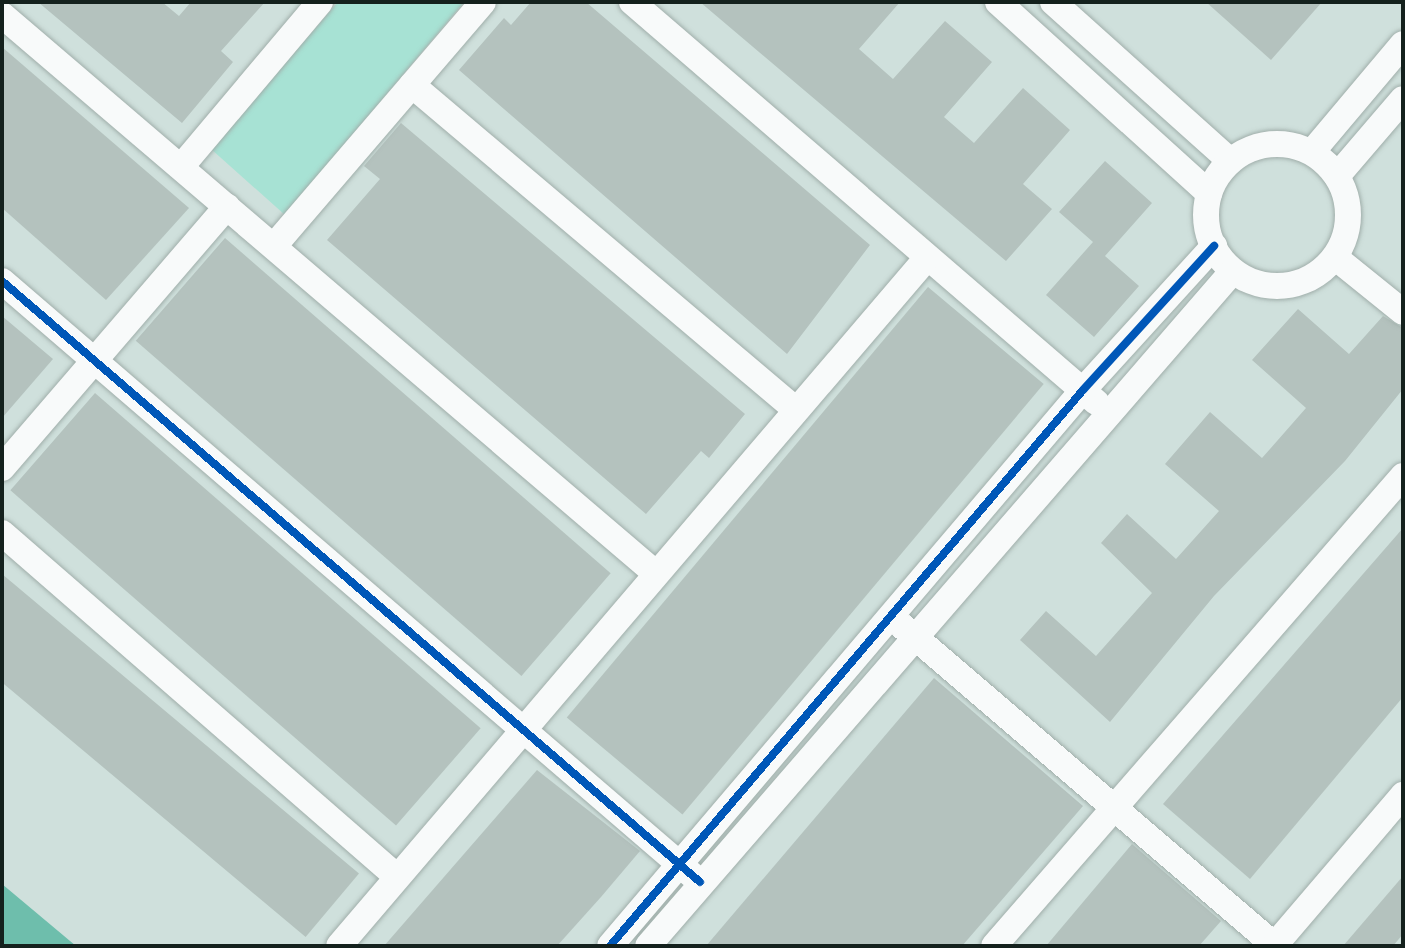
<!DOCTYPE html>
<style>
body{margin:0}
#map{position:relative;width:1405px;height:948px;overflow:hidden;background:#cfe0dc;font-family:Arial,sans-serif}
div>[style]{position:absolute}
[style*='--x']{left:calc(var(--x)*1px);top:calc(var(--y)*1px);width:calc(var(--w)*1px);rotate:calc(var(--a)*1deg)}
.green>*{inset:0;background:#a7e2d4}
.water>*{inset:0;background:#6ebeac}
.building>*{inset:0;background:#b4c2be;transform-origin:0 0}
.roads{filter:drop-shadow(0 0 2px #a0aeaa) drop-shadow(0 0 2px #a0aeaa)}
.minor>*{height:26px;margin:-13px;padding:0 13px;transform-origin:13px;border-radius:13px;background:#f8fafa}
.minor>.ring{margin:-13px;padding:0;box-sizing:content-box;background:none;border:26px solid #f8fafa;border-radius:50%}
.cycleway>*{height:8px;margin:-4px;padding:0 4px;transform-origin:4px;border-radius:4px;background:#0057b8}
span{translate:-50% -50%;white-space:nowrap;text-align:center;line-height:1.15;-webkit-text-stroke:8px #d4f6ec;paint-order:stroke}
.frame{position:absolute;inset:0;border:4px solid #14211d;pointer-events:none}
</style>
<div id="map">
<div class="green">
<i style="clip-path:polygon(338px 2px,464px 2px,285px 215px,211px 149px)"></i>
</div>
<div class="water">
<i style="clip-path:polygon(2px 884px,76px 946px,2px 946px)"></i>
</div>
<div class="building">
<i style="clip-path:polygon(38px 2px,162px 2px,179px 16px,191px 2px,265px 2px,221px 51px,233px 62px,182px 123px)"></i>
<i style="clip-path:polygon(531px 2px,586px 2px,870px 245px,787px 354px,459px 70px,504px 18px,511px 25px)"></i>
<i style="clip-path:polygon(700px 2px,900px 2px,859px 49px,893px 79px,945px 21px,992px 62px,944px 117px,974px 143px,1023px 88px,1070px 130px,1023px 184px,1052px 209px,1006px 261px)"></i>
<i style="clip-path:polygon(1206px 2px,1322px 2px,1271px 60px)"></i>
<i style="clip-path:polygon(2px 47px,189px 208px,106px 300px,2px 208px)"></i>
<i style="clip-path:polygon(401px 123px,745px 414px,709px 458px,701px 451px,646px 514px,327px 240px,380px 179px,364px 166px)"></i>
<i style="clip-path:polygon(1105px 161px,1152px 203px,1105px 256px,1139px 286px,1094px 337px,1046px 295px,1093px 242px,1059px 212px)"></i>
<i style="left:225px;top:238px;width:511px;height:136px;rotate:41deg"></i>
<i style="left:928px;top:287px;width:151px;height:562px;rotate:40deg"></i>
<i style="clip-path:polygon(1298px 309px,1349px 354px,1383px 316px,1403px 328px,1403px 389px,1345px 461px,1214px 596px,1110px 722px,1020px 640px,1046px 611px,1096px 656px,1152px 593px,1101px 543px,1127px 514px,1176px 559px,1219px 511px,1165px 464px,1210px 412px,1262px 458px,1306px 408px,1252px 360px)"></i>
<i style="clip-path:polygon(2px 316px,53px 359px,2px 418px)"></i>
<i style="left:95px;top:393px;width:511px;height:129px;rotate:41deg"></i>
<i style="clip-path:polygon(1403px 528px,1403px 697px,1250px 879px,1163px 804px)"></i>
<i style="left:2px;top:574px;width:466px;height:83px;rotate:40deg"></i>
<i style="clip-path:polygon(934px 678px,1083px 806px,962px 946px,706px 946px)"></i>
<i style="clip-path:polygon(537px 770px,640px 851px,601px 897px,557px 946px,384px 946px)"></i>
<i style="clip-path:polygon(1132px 844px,1221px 921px,1199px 946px,1046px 946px)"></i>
<i style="clip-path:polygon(1403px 876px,1403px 934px,1393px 946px,1343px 946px)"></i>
</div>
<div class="roads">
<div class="minor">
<i style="--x:632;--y:2;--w:613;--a:40.76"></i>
<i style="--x:998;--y:2;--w:285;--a:42.2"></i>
<i style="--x:1053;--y:2;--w:238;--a:41.9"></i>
<i style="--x:2;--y:15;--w:859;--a:40.51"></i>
<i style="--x:412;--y:85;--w:503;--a:40.24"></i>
<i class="ring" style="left:1206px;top:144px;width:116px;height:116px"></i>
<i style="--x:1312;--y:152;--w:141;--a:-49.9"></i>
<i style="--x:181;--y:167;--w:216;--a:-49.9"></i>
<i style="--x:1337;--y:176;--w:101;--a:-49.4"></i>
<i style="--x:274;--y:246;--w:321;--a:-49.4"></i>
<i style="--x:1336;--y:258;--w:86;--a:38.9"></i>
<i style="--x:2;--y:281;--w:921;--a:40.73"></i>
<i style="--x:2;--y:468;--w:345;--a:-49.3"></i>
<i style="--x:2;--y:533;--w:522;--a:41.04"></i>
<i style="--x:902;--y:626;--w:491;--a:40.6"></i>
<i style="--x:339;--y:946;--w:904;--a:-49.49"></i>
<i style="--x:610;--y:946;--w:730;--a:-49.61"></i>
<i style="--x:1083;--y:390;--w:195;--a:-47.7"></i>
<i style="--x:648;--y:946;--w:893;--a:-49.09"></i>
<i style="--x:994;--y:946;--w:623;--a:-48.97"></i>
<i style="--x:1274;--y:946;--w:199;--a:-49.5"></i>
</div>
</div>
<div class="cycleway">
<i style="--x:2;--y:281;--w:921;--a:40.73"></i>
<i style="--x:610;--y:946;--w:730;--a:-49.61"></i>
<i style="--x:1083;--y:390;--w:195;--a:-47.7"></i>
</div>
<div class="frame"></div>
</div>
